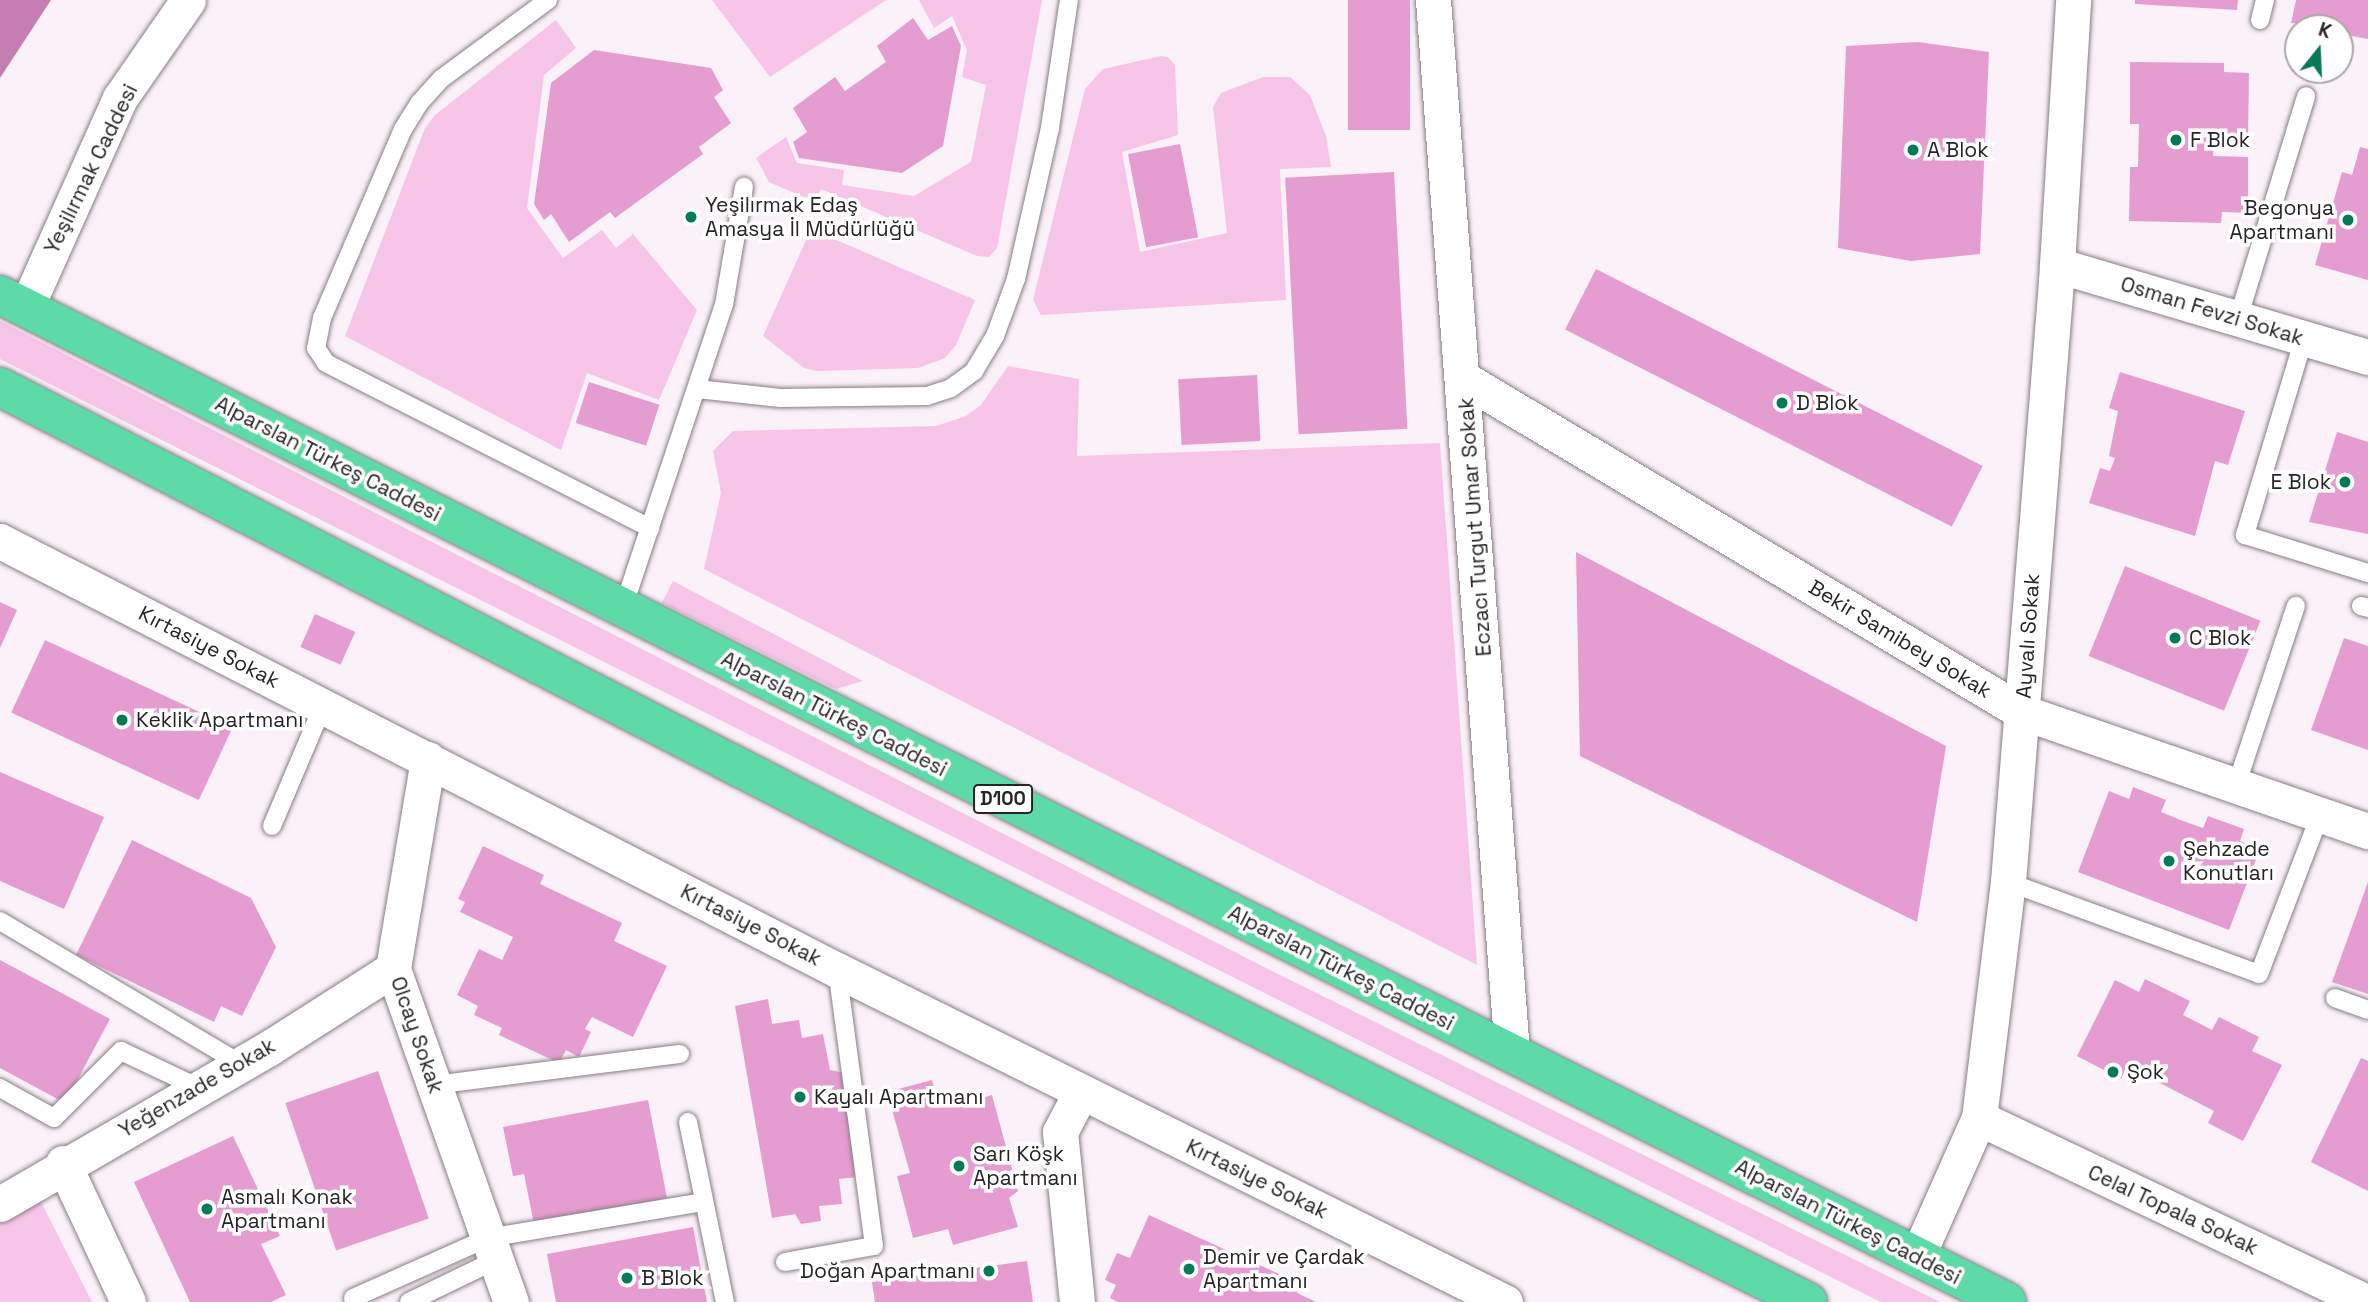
<!DOCTYPE html>
<meta charset="utf-8">
<style>
body{margin:0}
#map{position:relative;width:2368px;height:1302px;overflow:hidden;background:#fbf1f8;font-family:"Space Grotesk",sans-serif}
div>[style]{position:absolute}
[style*='--x']{left:calc(var(--x)*1px);top:calc(var(--y)*1px);width:calc(var(--w)*1px);rotate:calc(var(--a)*1deg)}
.green>*{inset:0;background:#f7c5e8}
.water>*{inset:0;background:#c47eb1}
.building>*{inset:0;background:#e59dd1;transform-origin:0 0}
.roads{filter:drop-shadow(0 0 2px #877e84) drop-shadow(0 0 2px #877e84)}
.lane>*{height:18px;margin:-9px;padding:0 9px;transform-origin:9px;border-radius:9px;background:#fff}
.street>*{height:35px;margin:-17.5px;padding:0 17.5px;transform-origin:17.5px;border-radius:17.5px;background:#fff}
.highway>*{height:38px;margin:-19px;padding:0 19px;transform-origin:19px;border-radius:19px;background:#5ed9a8}
.dots>*{width:19px;height:19px;translate:-50% -50%;box-sizing:border-box;border:4px solid #fff;border-radius:50%}
span{translate:-50% -50%;white-space:nowrap;text-align:center;line-height:1.15;-webkit-text-stroke:7px #fff;paint-order:stroke}
.shield-label span{padding:2px 5px;background:#fff;border:2px solid;border-radius:5px;-webkit-text-stroke-width:0}
.shield-label{font-size:19px;color:#272326;font-weight:700}
.poi-label{font-size:21px;color:#272326}
.left{translate:0 -50%;text-align:left}
.right{translate:-100% -50%;text-align:right}
.street-label{font-size:21px;color:#272326}
.north{position:absolute;left:2284px;top:14px;width:70px;height:70px;box-sizing:border-box;background:#fff;border:2px solid #a9a7a8;border-radius:50%;rotate:18deg;font-size:19px;font-weight:700;line-height:28px;text-align:center;color:#272326}
.north::after{content:'';display:block;margin:auto;width:24px;height:32px;background:#047a56;clip-path:polygon(50% 0,100% 100%,50% 72%,0 100%)}
</style>
<div id="map">
<div class="green">
<i style="clip-path:polygon(712px 0,886px 0,770px 77px)"></i>
<i style="clip-path:polygon(919px 0,1042px 0,997px 248px,989px 257px,977px 256px,821px 189px,815px 202px,769px 182px,756px 158px,786px 137px,797px 163px,844px 170px,842px 185px,914px 196px,971px 162px,986px 85px,962px 77px,967px 50px,952px 16px,934px 28px)"></i>
<i style="clip-path:polygon(556px 20px,576px 48px,544px 75px,527px 208px,563px 258px,602px 230px,616px 248px,633px 234px,697px 310px,659px 400px,587px 373px,561px 450px,345px 336px,425px 128px,435px 115px)"></i>
<i style="clip-path:polygon(1161px 56px,1168px 57px,1175px 65px,1178px 135px,1122px 152px,1140px 252px,1227px 233px,1213px 107px,1221px 93px,1263px 77px,1290px 77px,1310px 95px,1326px 136px,1331px 167px,1280px 169px,1286px 300px,1041px 315px,1033px 300px,1085px 89px,1103px 69px)"></i>
<i style="clip-path:polygon(811px 229px,975px 300px,956px 345px,945px 358px,918px 368px,817px 371px,804px 368px,763px 336px)"></i>
<i style="clip-path:polygon(0 321px,1266px 968px,1940px 1302px,1881px 1302px,0 359px)"></i>
<i style="clip-path:polygon(1008px 366px,1079px 379px,1077px 456px,1440px 443px,1477px 965px,704px 569px,721px 493px,713px 451px,733px 431px,936px 426px,966px 416px,981px 405px)"></i>
<i style="clip-path:polygon(673px 581px,863px 681px,836px 689px,662px 603px)"></i>
<i style="clip-path:polygon(39px 1198px,92px 1302px,0 1302px,0 1221px)"></i>
</div>
<div class="water">
<i style="clip-path:polygon(0 0,51px 0,0 78px)"></i>
</div>
<div class="building">
<i style="left:1348px;top:0;width:62px;height:130px"></i>
<i style="clip-path:polygon(2135px 0,2238px 0,2237px 10px,2135px 4px)"></i>
<i style="clip-path:polygon(2296px 0,2368px 0,2368px 39px,2340px 34px,2340px 28px,2291px 23px)"></i>
<i style="clip-path:polygon(913px 18px,928px 40px,952px 26px,961px 46px,943px 146px,902px 173px,799px 158px,793px 142px,807px 132px,793px 108px,835px 77px,845px 91px,886px 62px,877px 46px)"></i>
<i style="clip-path:polygon(1918px 42px,1989px 52px,1980px 254px,1911px 261px,1838px 248px,1846px 46px)"></i>
<i style="clip-path:polygon(594px 50px,711px 68px,723px 90px,714px 97px,731px 123px,699px 147px,703px 154px,615px 218px,610px 212px,569px 242px,551px 214px,544px 220px,534px 204px,551px 83px)"></i>
<i style="clip-path:polygon(2130px 62px,2224px 63px,2224px 72px,2249px 73px,2248px 135px,2214px 134px,2213px 156px,2248px 157px,2248px 213px,2222px 212px,2221px 223px,2129px 221px,2130px 167px,2138px 167px,2139px 124px,2130px 124px)"></i>
<i style="left:1180px;top:144px;width:95px;height:53px;rotate:79deg"></i>
<i style="clip-path:polygon(2360px 147px,2368px 149px,2368px 280px,2315px 265px,2342px 172px,2352px 175px)"></i>
<i style="left:1394px;top:172px;width:257px;height:109px;rotate:87deg"></i>
<i style="left:1596px;top:269px;width:434px;height:68px;rotate:27deg"></i>
<i style="clip-path:polygon(2120px 372px,2245px 411px,2228px 465px,2215px 461px,2195px 536px,2089px 503px,2100px 468px,2110px 471px,2115px 458px,2109px 456px,2118px 411px,2109px 408px)"></i>
<i style="left:1257px;top:375px;width:66px;height:79px;rotate:87deg"></i>
<i style="left:589px;top:382px;width:74px;height:43px;rotate:18deg"></i>
<i style="clip-path:polygon(2337px 432px,2368px 442px,2368px 534px,2309px 522px)"></i>
<i style="clip-path:polygon(1576px 552px,1946px 746px,1917px 922px,1580px 756px)"></i>
<i style="left:2125px;top:566px;width:146px;height:97px;rotate:22deg"></i>
<i style="clip-path:polygon(0 602px,17px 610px,0 648px)"></i>
<i style="left:315px;top:614px;width:44px;height:36px;rotate:24deg"></i>
<i style="clip-path:polygon(2344px 638px,2368px 646px,2368px 750px,2311px 730px)"></i>
<i style="left:45px;top:640px;width:207px;height:80px;rotate:25deg"></i>
<i style="clip-path:polygon(0 772px,104px 817px,64px 909px,0 881px)"></i>
<i style="clip-path:polygon(2133px 787px,2166px 800px,2161px 812px,2183px 821px,2203px 828px,2208px 816px,2244px 829px,2240px 841px,2260px 849px,2229px 930px,2078px 872px,2109px 791px,2129px 799px)"></i>
<i style="clip-path:polygon(132px 840px,251px 898px,276px 947px,242px 1016px,221px 1006px,214px 1022px,76px 955px)"></i>
<i style="clip-path:polygon(483px 846px,544px 875px,540px 884px,622px 923px,614px 941px,667px 966px,633px 1037px,592px 1017px,585px 1029px,591px 1032px,579px 1057px,566px 1050px,559px 1063px,499px 1035px,502px 1028px,474px 1015px,478px 1006px,457px 995px,479px 949px,502px 960px,513px 937px,460px 912px,465px 902px,458px 899px)"></i>
<i style="clip-path:polygon(2368px 882px,2368px 994px,2332px 982px)"></i>
<i style="clip-path:polygon(0 960px,110px 1019px,65px 1103px,0 1068px)"></i>
<i style="clip-path:polygon(2145px 979px,2190px 1001px,2183px 1015px,2212px 1030px,2219px 1017px,2259px 1037px,2252px 1051px,2282px 1065px,2243px 1141px,2208px 1123px,2214px 1111px,2127px 1066px,2121px 1079px,2077px 1056px,2115px 980px,2139px 992px)"></i>
<i style="clip-path:polygon(768px 999px,772px 1024px,799px 1020px,802px 1038px,823px 1034px,830px 1070px,846px 1073px,858px 1177px,839px 1179px,842px 1204px,819px 1206px,821px 1221px,801px 1224px,795px 1214px,772px 1218px,735px 1006px)"></i>
<i style="clip-path:polygon(2361px 1058px,2368px 1061px,2368px 1191px,2311px 1162px)"></i>
<i style="left:378px;top:1071px;width:156px;height:98px;rotate:71deg"></i>
<i style="clip-path:polygon(932px 1080px,938px 1103px,971px 1094px,972px 1101px,992px 1095px,1018px 1191px,1009px 1198px,1018px 1227px,953px 1245px,948px 1229px,913px 1238px,897px 1176px,910px 1173px,887px 1092px)"></i>
<i style="clip-path:polygon(648px 1100px,667px 1198px,534px 1224px,524px 1174px,513px 1176px,503px 1127px)"></i>
<i style="clip-path:polygon(233px 1136px,280px 1236px,261px 1244px,286px 1295px,271px 1302px,190px 1302px,134px 1182px)"></i>
<i style="clip-path:polygon(1149px 1215px,1301px 1284px,1297px 1293px,1316px 1302px,1118px 1302px,1110px 1298px,1116px 1285px,1105px 1280px,1117px 1253px,1130px 1258px)"></i>
<i style="clip-path:polygon(693px 1227px,707px 1302px,556px 1302px,547px 1254px)"></i>
<i style="clip-path:polygon(1027px 1261px,1033px 1302px,875px 1302px,872px 1282px)"></i>
</div>
<div class="roads">
<div class="lane">
<i style="--x:548;--y:0;--w:133;--a:143.6"></i>
<i style="--x:441;--y:79;--w:31;--a:132"></i>
<i style="--x:420;--y:102;--w:32;--a:122"></i>
<i style="--x:403;--y:129;--w:206;--a:113.2"></i>
<i style="--x:322;--y:318;--w:31;--a:101"></i>
<i style="--x:316;--y:348;--w:18;--a:56"></i>
<i style="--x:326;--y:363;--w:364;--a:27"></i>
<i style="--x:2260;--y:20;--w:21;--a:-76"></i>
<i style="--x:2238;--y:319;--w:233;--a:-73"></i>
<i style="--x:2304;--y:338;--w:206;--a:106.7"></i>
<i style="--x:2245;--y:535;--w:129;--a:17.2"></i>
<i style="--x:697;--y:389;--w:84;--a:6.1"></i>
<i style="--x:781;--y:398;--w:146;--a:-0.8"></i>
<i style="--x:927;--y:396;--w:25;--a:-18"></i>
<i style="--x:951;--y:388;--w:29;--a:-36"></i>
<i style="--x:974;--y:371;--w:41;--a:-59"></i>
<i style="--x:995;--y:336;--w:61;--a:-69.8"></i>
<i style="--x:1016;--y:279;--w:155;--a:-77.3"></i>
<i style="--x:1050;--y:128;--w:129;--a:-81.6"></i>
<i style="--x:2361;--y:606;--w:7;--a:16"></i>
<i style="--x:623;--y:608;--w:319;--a:-71.6"></i>
<i style="--x:724;--y:305;--w:120;--a:-80.4"></i>
<i style="--x:2236;--y:786;--w:190;--a:-71.6"></i>
<i style="--x:272;--y:826;--w:130;--a:-67"></i>
<i style="--x:2008;--y:882;--w:267;--a:20.1"></i>
<i style="--x:2259;--y:974;--w:170;--a:-69"></i>
<i style="--x:0;--y:921;--w:280;--a:30.7"></i>
<i style="--x:2335;--y:998;--w:35;--a:20"></i>
<i style="--x:434;--y:1085;--w:248;--a:-7.2"></i>
<i style="--x:0;--y:1088;--w:62;--a:29.1"></i>
<i style="--x:54;--y:1118;--w:95;--a:-45"></i>
<i style="--x:121;--y:1051;--w:86;--a:25.4"></i>
<i style="--x:688;--y:1122;--w:184;--a:78.4"></i>
<i style="--x:785;--y:1262;--w:90;--a:-10.2"></i>
<i style="--x:874;--y:1246;--w:278;--a:-97.6"></i>
<i style="--x:353;--y:1298;--w:148;--a:-24"></i>
<i style="--x:488;--y:1238;--w:219;--a:-9.5"></i>
<i style="--x:409;--y:1302;--w:97;--a:-25.8"></i>
</div>
<div class="street">
<i style="--x:1433;--y:0;--w:1057;--a:85.71"></i>
<i style="--x:2057;--y:265;--w:324;--a:16.5"></i>
<i style="--x:26;--y:308;--w:230;--a:-65.9"></i>
<i style="--x:120;--y:98;--w:119;--a:-55.2"></i>
<i style="--x:1464;--y:379;--w:650;--a:30.83"></i>
<i style="--x:2022;--y:712;--w:366;--a:19"></i>
<i style="--x:0;--y:541;--w:941;--a:27.14"></i>
<i style="--x:837;--y:970;--w:746;--a:26.43"></i>
<i style="--x:428;--y:759;--w:213;--a:99.5"></i>
<i style="--x:393;--y:969;--w:353;--a:70.5"></i>
<i style="--x:1979;--y:1118;--w:429;--a:25.4"></i>
<i style="--x:63;--y:1163;--w:153;--a:64.9"></i>
<i style="--x:0;--y:1204;--w:311;--a:-30.1"></i>
<i style="--x:269;--y:1048;--w:147;--a:-32.5"></i>
<i style="--x:1917;--y:1257;--w:152;--a:-66"></i>
<i style="--x:1979;--y:1118;--w:238;--a:-83"></i>
<i style="--x:2008;--y:882;--w:603;--a:-85.43"></i>
<i style="--x:2056;--y:281;--w:282;--a:-86.5"></i>
<i style="--x:1077;--y:1302;--w:171;--a:-95.7"></i>
<i style="--x:1060;--y:1132;--w:45;--a:-62.3"></i>
</div>
<div class="highway">
<i style="--x:0;--y:295;--w:2245;--a:26.64"></i>
<i style="--x:0;--y:387;--w:959;--a:27.23"></i>
<i style="--x:853;--y:826;--w:1067;--a:26.49"></i>
</div>
</div>
<div class="dots">
<i style="left:2176px;top:140px;background:#047a56"></i>
<i style="left:1913px;top:150px;background:#047a56"></i>
<i style="left:691px;top:217px;background:#047a56"></i>
<i style="left:2348px;top:220px;background:#047a56"></i>
<i style="left:1782px;top:403px;background:#047a56"></i>
<i style="left:2345px;top:482px;background:#047a56"></i>
<i style="left:2175px;top:638px;background:#047a56"></i>
<i style="left:122px;top:720px;background:#047a56"></i>
<i style="left:2169px;top:861px;background:#047a56"></i>
<i style="left:2113px;top:1072px;background:#047a56"></i>
<i style="left:800px;top:1097px;background:#047a56"></i>
<i style="left:959px;top:1166px;background:#047a56"></i>
<i style="left:207px;top:1209px;background:#047a56"></i>
<i style="left:1189px;top:1269px;background:#047a56"></i>
<i style="left:989px;top:1271px;background:#047a56"></i>
<i style="left:627px;top:1278px;background:#047a56"></i>
</div>
<div class="shield-label">
<span style="left:1003px;top:799px">D100</span>
</div>
<div class="poi-label">
<span class="left" style="left:2190px;top:140px">F Blok</span>
<span class="left" style="left:1927px;top:150px">A Blok</span>
<span class="left" style="left:705px;top:217px">Yeşilırmak Edaş<br>Amasya İl Müdürlüğü</span>
<span class="right" style="left:2334px;top:220px">Begonya<br>Apartmanı</span>
<span class="left" style="left:1796px;top:403px">D Blok</span>
<span class="right" style="left:2331px;top:482px">E Blok</span>
<span class="left" style="left:2189px;top:638px">C Blok</span>
<span class="left" style="left:136px;top:720px">Keklik Apartmanı</span>
<span class="left" style="left:2183px;top:861px">Şehzade<br>Konutları</span>
<span class="left" style="left:2127px;top:1072px">Şok</span>
<span class="left" style="left:814px;top:1097px">Kayalı Apartmanı</span>
<span class="left" style="left:973px;top:1166px">Sarı Köşk<br>Apartmanı</span>
<span class="left" style="left:221px;top:1209px">Asmalı Konak<br>Apartmanı</span>
<span class="left" style="left:1203px;top:1269px">Demir ve Çardak<br>Apartmanı</span>
<span class="right" style="left:975px;top:1271px">Doğan Apartmanı</span>
<span class="left" style="left:641px;top:1278px">B Blok</span>
</div>
<div class="street-label">
<span style="left:91px;top:169px;rotate:-64deg">Yeşilırmak Caddesi</span>
<span style="left:2212px;top:311px;rotate:17deg">Osman Fevzi Sokak</span>
<span style="left:328px;top:459px;rotate:27deg">Alparslan Türkeş Caddesi</span>
<span style="left:1475px;top:527px;rotate:-94deg">Eczacı Turgut Umar Sokak</span>
<span style="left:2028px;top:636px;rotate:-86deg">Ayvalı Sokak</span>
<span style="left:1900px;top:639px;rotate:31deg">Bekir Samibey Sokak</span>
<span style="left:209px;top:647px;rotate:27deg">Kırtasiye Sokak</span>
<span style="left:834px;top:714px;rotate:27deg">Alparslan Türkeş Caddesi</span>
<span style="left:751px;top:925px;rotate:27deg">Kırtasiye Sokak</span>
<span style="left:1341px;top:968px;rotate:27deg">Alparslan Türkeş Caddesi</span>
<span style="left:417px;top:1035px;rotate:71deg">Olcay Sokak</span>
<span style="left:197px;top:1088px;rotate:-30deg">Yeğenzade Sokak</span>
<span style="left:1257px;top:1179px;rotate:26deg">Kırtasiye Sokak</span>
<span style="left:2173px;top:1210px;rotate:25deg">Celal Topala Sokak</span>
<span style="left:1848px;top:1222px;rotate:27deg">Alparslan Türkeş Caddesi</span>
</div>
<div class="north">K</div>
</div>
